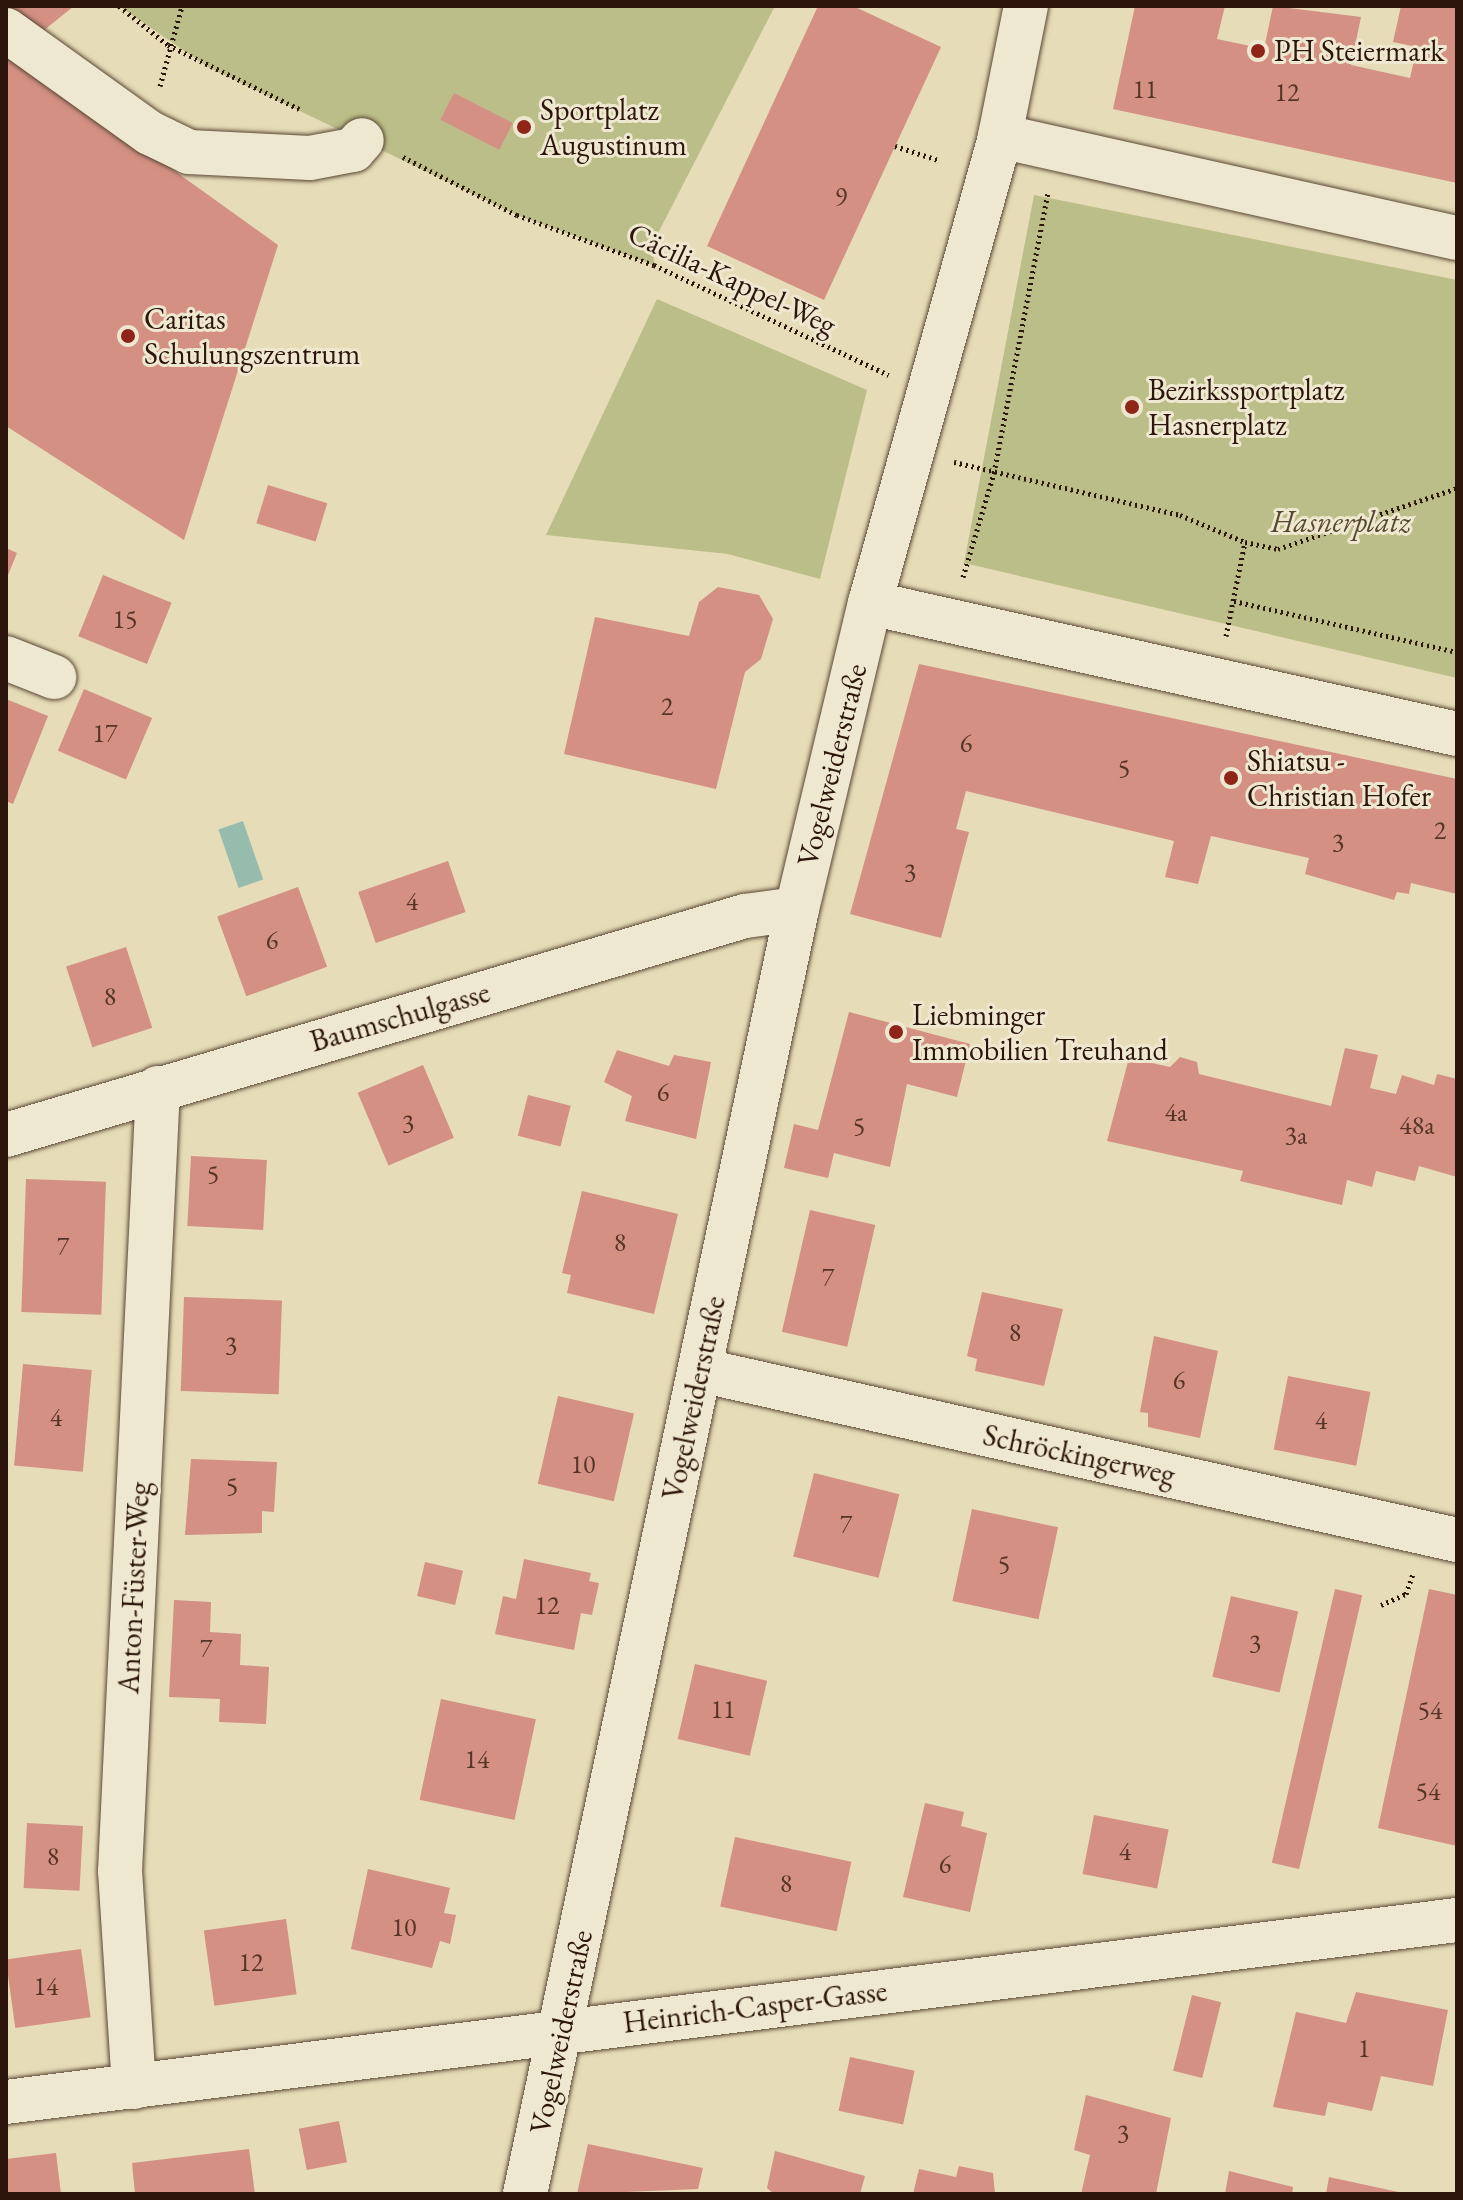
<!DOCTYPE html>
<meta charset="utf-8">
<style>
body{margin:0}
#map{position:relative;width:1463px;height:2200px;overflow:hidden;background:#e6dcb7;font-family:"EB Garamond",serif}
div>[style]{position:absolute}
[style*='--x']{left:calc(var(--x)*1px);top:calc(var(--y)*1px);width:calc(var(--w)*1px);rotate:calc(var(--a)*1deg)}
.green>*{inset:0;background:#bcbe89}
.water>*{inset:0;background:#96bcad;transform-origin:0 0}
.building>*{inset:0;background:#d39083;transform-origin:0 0}
.path>*{height:5px;margin-top:-2.5px;transform-origin:0;background:repeating-linear-gradient(90deg,#2c150a 0 2px,transparent 0 6px)}
.roads{filter:drop-shadow(0 0 2px #5a4735) drop-shadow(0 0 2px #5a4735)}
.minor>*{height:44px;margin:-22px;padding:0 22px;transform-origin:22px;border-radius:22px;background:#efe8d0}
.dots>*{width:22px;height:22px;translate:-50% -50%;box-sizing:border-box;border:4px solid #efe8d0;border-radius:50%}
span{translate:-50% -50%;white-space:nowrap;text-align:center;line-height:1.15;-webkit-text-stroke:6px #efe8d0;paint-order:stroke}
.number-label{font-size:26px;color:#563428}
.number-label span{-webkit-text-stroke-width:0}
.poi-label{font-size:30px;color:#2c150a}
.left{translate:0 -50%;text-align:left}
.street-label{font-size:30px;color:#2c150a}
.park-label{font-size:30px;color:#574830;font-style:italic}
.frame{position:absolute;inset:0;border:8px solid #2c150a;pointer-events:none}
</style>
<div id="map">
<div class="green">
<i style="clip-path:polygon(119px 6px,775px 6px,653px 243px,654px 265px,517px 215px,208px 67px)"></i>
<i style="clip-path:polygon(1034px 195px,1457px 280px,1457px 678px,964px 563px)"></i>
<i style="clip-path:polygon(657px 299px,867px 390px,820px 579px,728px 554px,546px 535px)"></i>
</div>
<div class="water">
<i style="left:243px;top:821px;width:62px;height:26px;rotate:71deg"></i>
</div>
<div class="building">
<i style="clip-path:polygon(6px 6px,74px 6px,38px 35px)"></i>
<i style="clip-path:polygon(818px 6px,853px 6px,941px 47px,824px 300px,707px 246px)"></i>
<i style="clip-path:polygon(1135px 6px,1225px 6px,1217px 39px,1264px 49px,1273px 6px,1361px 17px,1351px 65px,1410px 78px,1417px 47px,1393px 42px,1401px 6px,1457px 6px,1457px 183px,1113px 109px)"></i>
<i style="clip-path:polygon(6px 50px,278px 245px,184px 540px,6px 426px)"></i>
<i style="left:454px;top:93px;width:66px;height:30px;rotate:27deg"></i>
<i style="left:268px;top:485px;width:62px;height:40px;rotate:17deg"></i>
<i style="clip-path:polygon(6px 548px,17px 553px,6px 580px)"></i>
<i style="left:103px;top:575px;width:74px;height:66px;rotate:22deg"></i>
<i style="clip-path:polygon(718px 587px,759px 595px,773px 619px,761px 659px,745px 672px,716px 789px,564px 754px,595px 617px,689px 636px,699px 602px)"></i>
<i style="clip-path:polygon(919px 664px,1457px 779px,1457px 894px,1411px 883px,1409px 894px,1397px 892px,1394px 900px,1305px 874px,1309px 858px,1211px 836px,1198px 884px,1165px 877px,1174px 841px,966px 791px,956px 829px,969px 832px,941px 938px,850px 914px)"></i>
<i style="left:84px;top:689px;width:74px;height:67px;rotate:23deg"></i>
<i style="clip-path:polygon(6px 699px,48px 716px,13px 804px,6px 801px)"></i>
<i style="left:448px;top:861px;width:54px;height:95px;rotate:71deg"></i>
<i style="left:298px;top:887px;width:85px;height:86px;rotate:70deg"></i>
<i style="left:126px;top:947px;width:85px;height:63px;rotate:72deg"></i>
<i style="clip-path:polygon(849px 1012px,970px 1044px,957px 1097px,907px 1084px,890px 1167px,834px 1153px,828px 1178px,784px 1168px,794px 1124px,818px 1130px)"></i>
<i style="clip-path:polygon(1345px 1048px,1378px 1055px,1370px 1088px,1396px 1094px,1402px 1075px,1434px 1085px,1437px 1074px,1457px 1079px,1457px 1177px,1419px 1166px,1415px 1181px,1376px 1171px,1372px 1187px,1347px 1180px,1342px 1205px,1240px 1181px,1243px 1171px,1107px 1141px,1129px 1058px,1170px 1067px,1180px 1057px,1197px 1062px,1199px 1074px,1331px 1106px)"></i>
<i style="clip-path:polygon(617px 1050px,669px 1066px,674px 1055px,711px 1062px,696px 1139px,625px 1121px,632px 1096px,604px 1082px)"></i>
<i style="left:423px;top:1065px;width:79px;height:71px;rotate:67deg"></i>
<i style="left:528px;top:1095px;width:44px;height:42px;rotate:14deg"></i>
<i style="left:191px;top:1156px;width:76px;height:70px;rotate:3deg"></i>
<i style="left:26px;top:1179px;width:80px;height:133px;rotate:2deg"></i>
<i style="clip-path:polygon(582px 1191px,678px 1214px,654px 1314px,567px 1293px,571px 1275px,562px 1273px)"></i>
<i style="left:810px;top:1210px;width:67px;height:125px;rotate:13deg"></i>
<i style="clip-path:polygon(982px 1292px,1063px 1309px,1044px 1386px,975px 1371px,977px 1359px,967px 1356px)"></i>
<i style="left:184px;top:1297px;width:98px;height:94px;rotate:2deg"></i>
<i style="clip-path:polygon(1154px 1336px,1218px 1351px,1200px 1438px,1148px 1427px,1148px 1413px,1140px 1412px)"></i>
<i style="left:23px;top:1364px;width:69px;height:102px;rotate:5deg"></i>
<i style="left:1288px;top:1376px;width:84px;height:75px;rotate:11deg"></i>
<i style="left:558px;top:1396px;width:78px;height:90px;rotate:13deg"></i>
<i style="clip-path:polygon(191px 1459px,277px 1462px,274px 1512px,262px 1511px,262px 1533px,185px 1535px)"></i>
<i style="left:814px;top:1473px;width:88px;height:86px;rotate:14deg"></i>
<i style="left:972px;top:1509px;width:88px;height:94px;rotate:12deg"></i>
<i style="clip-path:polygon(524px 1559px,591px 1573px,589px 1581px,599px 1583px,592px 1615px,581px 1613px,574px 1650px,495px 1634px,503px 1596px,516px 1599px)"></i>
<i style="left:425px;top:1562px;width:39px;height:35px;rotate:13deg"></i>
<i style="left:1335px;top:1589px;width:28px;height:281px;rotate:13deg"></i>
<i style="clip-path:polygon(1429px 1589px,1457px 1595px,1457px 1846px,1378px 1828px)"></i>
<i style="left:1231px;top:1596px;width:69px;height:83px;rotate:13deg"></i>
<i style="clip-path:polygon(174px 1600px,211px 1602px,210px 1632px,241px 1634px,240px 1665px,269px 1667px,266px 1724px,219px 1722px,220px 1699px,169px 1697px)"></i>
<i style="left:695px;top:1664px;width:74px;height:77px;rotate:13deg"></i>
<i style="left:441px;top:1699px;width:97px;height:103px;rotate:12deg"></i>
<i style="clip-path:polygon(925px 1803px,964px 1812px,961px 1826px,987px 1833px,970px 1912px,903px 1897px)"></i>
<i style="left:1094px;top:1815px;width:76px;height:60px;rotate:11deg"></i>
<i style="left:27px;top:1823px;width:56px;height:65px;rotate:3deg"></i>
<i style="left:735px;top:1837px;width:119px;height:71px;rotate:12deg"></i>
<i style="clip-path:polygon(368px 1869px,450px 1888px,444px 1913px,456px 1915px,450px 1944px,440px 1941px,432px 1968px,351px 1949px)"></i>
<i style="left:286px;top:1919px;width:76px;height:83px;rotate:82deg"></i>
<i style="left:81px;top:1949px;width:69px;height:76px;rotate:82deg"></i>
<i style="clip-path:polygon(1356px 1992px,1448px 2010px,1433px 2086px,1381px 2076px,1372px 2111px,1328px 2102px,1325px 2116px,1273px 2107px,1296px 2012px,1346px 2023px)"></i>
<i style="left:1192px;top:1995px;width:30px;height:78px;rotate:14deg"></i>
<i style="left:850px;top:2057px;width:66px;height:55px;rotate:12deg"></i>
<i style="clip-path:polygon(1086px 2095px,1171px 2118px,1156px 2194px,1081px 2194px,1090px 2155px,1074px 2150px)"></i>
<i style="left:339px;top:2121px;width:42px;height:41px;rotate:79deg"></i>
<i style="clip-path:polygon(588px 2144px,703px 2168px,698px 2189px,577px 2194px)"></i>
<i style="clip-path:polygon(249px 2149px,255px 2194px,135px 2194px,132px 2163px)"></i>
<i style="clip-path:polygon(775px 2151px,865px 2176px,860px 2194px,774px 2194px,767px 2188px)"></i>
<i style="clip-path:polygon(56px 2153px,61px 2194px,6px 2194px,6px 2159px)"></i>
<i style="clip-path:polygon(959px 2166px,993px 2173px,995px 2194px,913px 2194px,919px 2169px,956px 2177px)"></i>
<i style="clip-path:polygon(1229px 2171px,1293px 2187px,1292px 2194px,1225px 2194px)"></i>
<i style="clip-path:polygon(1329px 2177px,1403px 2193px,1403px 2194px,1326px 2194px)"></i>
</div>
<div class="path">
<i style="--x:119;--y:6;--w:63;--a:38.5"></i>
<i style="--x:168;--y:45;--w:146;--a:26"></i>
<i style="--x:160;--y:86;--w:83;--a:-74.6"></i>
<i style="--x:895;--y:146;--w:45;--a:18"></i>
<i style="--x:403;--y:157;--w:128;--a:27"></i>
<i style="--x:517;--y:215;--w:146;--a:20.1"></i>
<i style="--x:654;--y:265;--w:259;--a:25.1"></i>
<i style="--x:954;--y:462;--w:232;--a:13.2"></i>
<i style="--x:1180;--y:515;--w:70;--a:22.6"></i>
<i style="--x:963;--y:577;--w:109;--a:-73.4"></i>
<i style="--x:994;--y:473;--w:285;--a:-79.1"></i>
<i style="--x:1234;--y:601;--w:229;--a:12.9"></i>
<i style="--x:1226;--y:636;--w:96;--a:-78.6"></i>
<i style="--x:1245;--y:542;--w:34;--a:12"></i>
<i style="--x:1278;--y:549;--w:189;--a:-18.8"></i>
<i style="--x:1381;--y:1605;--w:27;--a:-24"></i>
<i style="--x:1406;--y:1594;--w:21;--a:-71"></i>
</div>
<div class="roads">
<div class="minor">
<i style="--x:6;--y:30;--w:177;--a:35.6"></i>
<i style="--x:150;--y:133;--w:43;--a:26"></i>
<i style="--x:189;--y:152;--w:121;--a:2.8"></i>
<i style="--x:310;--y:158;--w:44;--a:-10.5"></i>
<i style="--x:353;--y:150;--w:13;--a:-48"></i>
<i style="--x:1000;--y:136;--w:468;--a:12.6"></i>
<i style="--x:870;--y:603;--w:601;--a:12.58"></i>
<i style="--x:6;--y:658;--w:52;--a:21.6"></i>
<i style="--x:6;--y:1135;--w:771;--a:-16.51"></i>
<i style="--x:745;--y:916;--w:52;--a:-7.7"></i>
<i style="--x:700;--y:1370;--w:776;--a:12.66"></i>
<i style="--x:134;--y:2087;--w:216;--a:-93.7"></i>
<i style="--x:120;--y:1871;--w:784;--a:-87.22"></i>
<i style="--x:6;--y:2102;--w:1462;--a:-7.15"></i>
<i style="--x:525;--y:2194;--w:1313;--a:-78.05"></i>
<i style="--x:797;--y:909;--w:315;--a:-76.6"></i>
<i style="--x:870;--y:603;--w:485;--a:-74.4"></i>
<i style="--x:1000;--y:136;--w:133;--a:-78.7"></i>
</div>
</div>
<div class="dots">
<i style="left:1258px;top:51px;background:#8f2418"></i>
<i style="left:524px;top:127px;background:#8f2418"></i>
<i style="left:128px;top:336px;background:#8f2418"></i>
<i style="left:1132px;top:407px;background:#8f2418"></i>
<i style="left:1231px;top:778px;background:#8f2418"></i>
<i style="left:896px;top:1032px;background:#8f2418"></i>
</div>
<div class="number-label">
<span style="left:1145px;top:90px">11</span>
<span style="left:1287px;top:93px">12</span>
<span style="left:841px;top:198px">9</span>
<span style="left:125px;top:620px">15</span>
<span style="left:667px;top:707px">2</span>
<span style="left:105px;top:734px">17</span>
<span style="left:966px;top:744px">6</span>
<span style="left:1124px;top:769px">5</span>
<span style="left:1440px;top:831px">2</span>
<span style="left:1338px;top:843px">3</span>
<span style="left:910px;top:873px">3</span>
<span style="left:412px;top:902px">4</span>
<span style="left:272px;top:941px">6</span>
<span style="left:110px;top:997px">8</span>
<span style="left:663px;top:1093px">6</span>
<span style="left:1176px;top:1113px">4a</span>
<span style="left:408px;top:1124px">3</span>
<span style="left:1417px;top:1126px">48a</span>
<span style="left:859px;top:1127px">5</span>
<span style="left:1296px;top:1136px">3a</span>
<span style="left:213px;top:1175px">5</span>
<span style="left:620px;top:1243px">8</span>
<span style="left:63px;top:1247px">7</span>
<span style="left:828px;top:1278px">7</span>
<span style="left:1015px;top:1333px">8</span>
<span style="left:231px;top:1346px">3</span>
<span style="left:1179px;top:1381px">6</span>
<span style="left:56px;top:1418px">4</span>
<span style="left:1321px;top:1421px">4</span>
<span style="left:583px;top:1465px">10</span>
<span style="left:232px;top:1487px">5</span>
<span style="left:846px;top:1525px">7</span>
<span style="left:1004px;top:1565px">5</span>
<span style="left:547px;top:1606px">12</span>
<span style="left:1255px;top:1644px">3</span>
<span style="left:206px;top:1649px">7</span>
<span style="left:723px;top:1710px">11</span>
<span style="left:1430px;top:1711px">54</span>
<span style="left:477px;top:1760px">14</span>
<span style="left:1428px;top:1792px">54</span>
<span style="left:1125px;top:1852px">4</span>
<span style="left:53px;top:1857px">8</span>
<span style="left:945px;top:1865px">6</span>
<span style="left:786px;top:1884px">8</span>
<span style="left:404px;top:1928px">10</span>
<span style="left:251px;top:1963px">12</span>
<span style="left:46px;top:1987px">14</span>
<span style="left:1364px;top:2049px">1</span>
<span style="left:1123px;top:2134px">3</span>
</div>
<div class="poi-label">
<span class="left" style="left:1274px;top:51px">PH Steiermark</span>
<span class="left" style="left:540px;top:127px">Sportplatz<br>Augustinum</span>
<span class="left" style="left:144px;top:336px">Caritas<br>Schulungszentrum</span>
<span class="left" style="left:1148px;top:407px">Bezirkssportplatz<br>Hasnerplatz</span>
<span class="left" style="left:1247px;top:778px">Shiatsu -<br>Christian Hofer</span>
<span class="left" style="left:912px;top:1032px">Liebminger<br>Immobilien Treuhand</span>
</div>
<div class="street-label">
<span style="left:732px;top:279px;rotate:25deg">Cäcilia-Kappel-Weg</span>
<span style="left:832px;top:765px;rotate:-76deg">Vogelweiderstraße</span>
<span style="left:400px;top:1017px;rotate:-16deg">Baumschulgasse</span>
<span style="left:694px;top:1398px;rotate:-78deg">Vogelweiderstraße</span>
<span style="left:1079px;top:1455px;rotate:12deg">Schröckingerweg</span>
<span style="left:134px;top:1588px;rotate:-87deg">Anton-Füster-Weg</span>
<span style="left:755px;top:2007px;rotate:-7deg">Heinrich-Casper-Gasse</span>
<span style="left:561px;top:2032px;rotate:-78deg">Vogelweiderstraße</span>
</div>
<div class="park-label">
<span style="left:1341px;top:522px">Hasnerplatz</span>
</div>
<div class="frame"></div>
</div>
